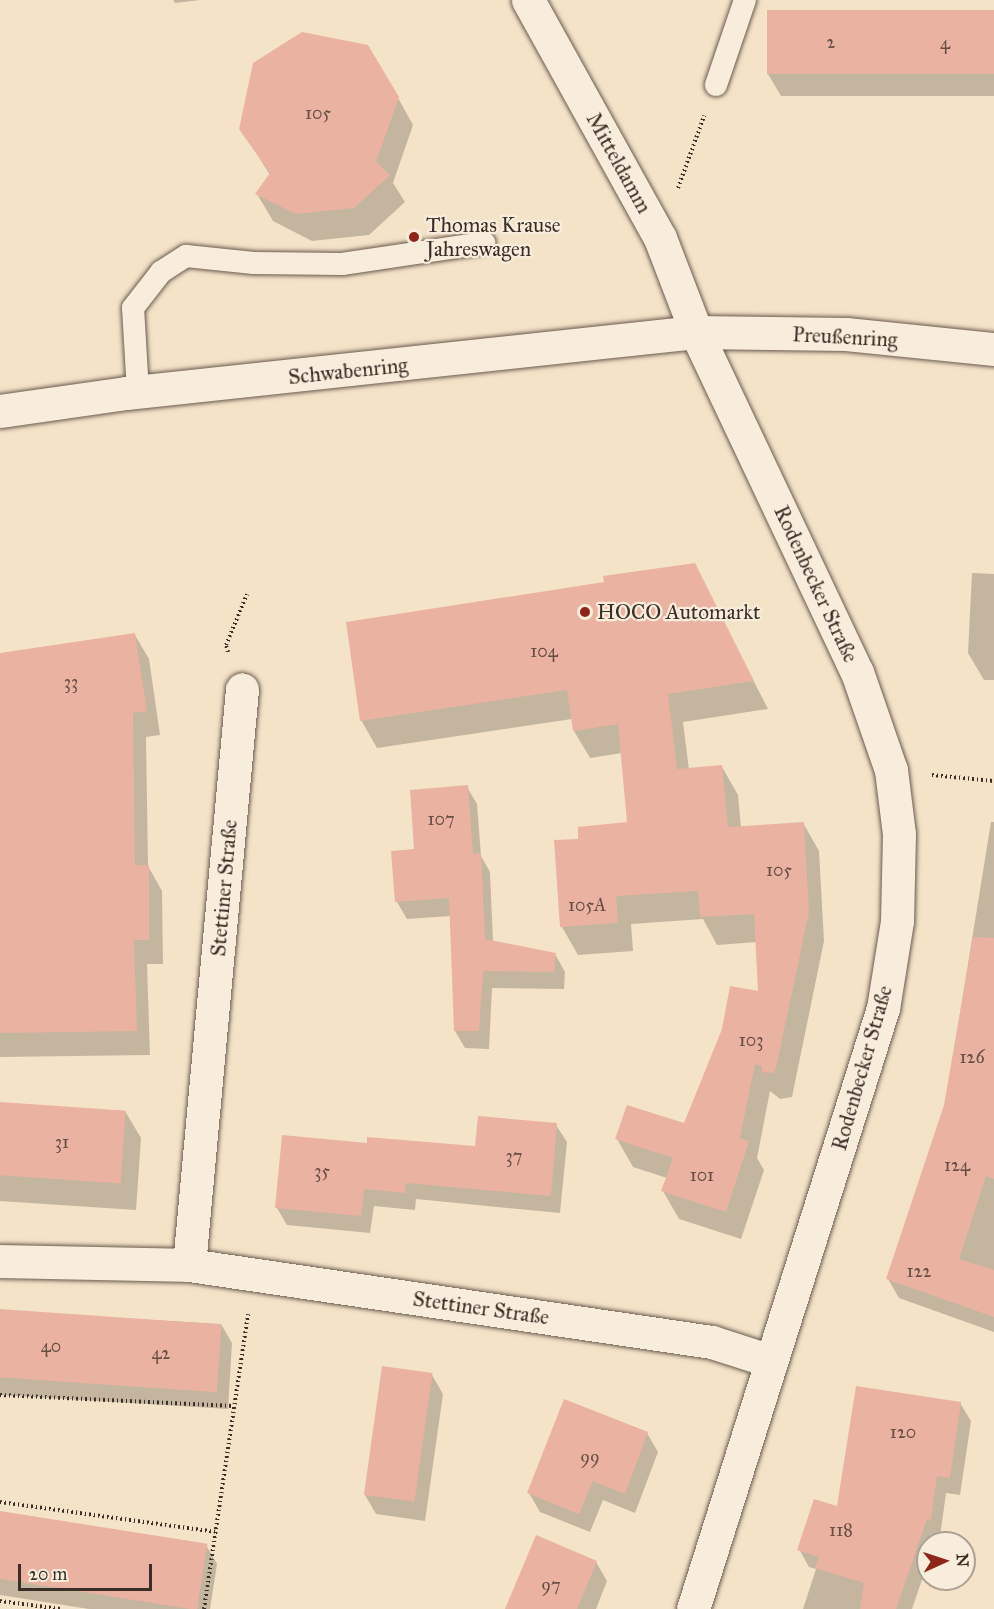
<!DOCTYPE html>
<meta charset="utf-8">
<style>
body{margin:0}
#map{position:relative;width:994px;height:1609px;overflow:hidden;background:#f5e3c7;font-family:"IM FELL Great Primer",serif}
div>[style]{position:absolute}
[style*='--x']{left:calc(var(--x)*1px);top:calc(var(--y)*1px);width:calc(var(--w)*1px);rotate:calc(var(--a)*1deg)}
.shadow>*{inset:0;background:#0003}
.building>*{inset:0;background:#eab3a1;transform-origin:0 0}
.path>*{height:4px;margin-top:-2px;transform-origin:0;background:repeating-linear-gradient(90deg,#3b2e27 0 1.5px,transparent 0 4.5px)}
.roads{filter:drop-shadow(0 0 2px #6a5b4f) drop-shadow(0 0 2px #6a5b4f)}
.service>*{height:22px;margin:-11px;padding:0 11px;transform-origin:11px;border-radius:11px;background:#f8eddb}
.minor>*{height:33px;margin:-16.5px;padding:0 16.5px;transform-origin:16.5px;border-radius:16.5px;background:#f8eddb}
.tertiary>*{height:33px;margin:-16.5px;padding:0 16.5px;transform-origin:16.5px;border-radius:16.5px;background:#f8eddb}
.dots>*{width:16px;height:16px;translate:-50% -50%;box-sizing:border-box;border:3px solid #f8eddb;border-radius:50%}
span{translate:-50% -50%;white-space:nowrap;text-align:center;line-height:1.15;-webkit-text-stroke:4.5px #f8eddb;paint-order:stroke}
.number-label{font-size:18px;color:#674f46}
.number-label span{-webkit-text-stroke-width:0}
.street-label{font-size:21px;color:#3b2e27}
.poi-label{font-size:21px;color:#3b2e27}
.left{translate:0 -50%;text-align:left}
.north{position:absolute;left:916px;top:1531px;width:60px;height:60px;box-sizing:border-box;background:#f8eddb;border:2px solid #aca193;border-radius:50%;rotate:87deg;font-size:16px;font-weight:700;line-height:24px;text-align:center;color:#3b2e27}
.north::after{content:'';display:block;margin:auto;width:21px;height:27px;background:#8f2418;clip-path:polygon(50% 0,100% 100%,50% 72%,0 100%)}
.scale{position:absolute;left:18px;top:1564px;width:134px;height:27px;box-sizing:border-box;border:3px solid #3b2e27;border-top:0;padding-left:8px;font-size:18px;line-height:21px;white-space:nowrap;color:#3b2e27;-webkit-text-stroke:4px #f8eddb;paint-order:stroke}
</style>
<div id="map">
<div class="shadow">
<i style="clip-path:polygon(173px 0,200px 0,175px 3px)"></i>
<i style="clip-path:polygon(994px 13px,994px 96px,781px 96px,768px 74px)"></i>
<i style="clip-path:polygon(398px 98px,413px 125px,393px 183px,405px 202px,369px 235px,312px 241px,273px 221px,257px 194px,270px 175px,241px 129px)"></i>
<i style="clip-path:polygon(694px 565px,768px 709px,683px 722px,689px 770px,722px 767px,738px 795px,741px 828px,803px 823px,819px 851px,824px 941px,792px 1097px,780px 1099px,770px 1091px,757px 1158px,764px 1170px,741px 1239px,679px 1219px,663px 1191px,667px 1178px,633px 1167px,617px 1139px,684px 1125px,760px 993px,757px 942px,717px 945px,703px 919px,631px 924px,633px 951px,578px 955px,562px 927px,580px 840px,629px 823px,622px 753px,590px 758px,574px 731px,572px 719px,377px 748px,361px 720px,606px 584px)"></i>
<i style="clip-path:polygon(972px 573px,994px 574px,994px 680px,984px 680px,968px 653px)"></i>
<i style="clip-path:polygon(135px 635px,149px 659px,160px 735px,146px 737px,148px 866px,162px 891px,163px 964px,147px 964px,150px 1055px,0 1057px,0 654px)"></i>
<i style="clip-path:polygon(467px 787px,477px 804px,481px 856px,490px 872px,493px 942px,555px 954px,565px 972px,564px 989px,492px 988px,489px 1049px,465px 1048px,455px 1031px,451px 916px,407px 919px,397px 902px,416px 850px)"></i>
<i style="clip-path:polygon(991px 822px,994px 822px,994px 1332px,899px 1298px,888px 1279px,945px 1106px)"></i>
<i style="clip-path:polygon(0 1103px,125px 1111px,141px 1138px,136px 1210px,0 1201px)"></i>
<i style="clip-path:polygon(556px 1125px,567px 1142px,560px 1213px,416px 1199px,415px 1210px,374px 1206px,370px 1233px,287px 1225px,277px 1208px,368px 1144px,476px 1148px)"></i>
<i style="clip-path:polygon(0 1311px,221px 1324px,232px 1343px,228px 1409px,0 1395px)"></i>
<i style="clip-path:polygon(432px 1375px,443px 1394px,425px 1521px,376px 1514px,365px 1495px)"></i>
<i style="clip-path:polygon(960px 1403px,971px 1421px,960px 1495px,946px 1493px,940px 1537px,935px 1543px,928px 1543px,928px 1562px,912px 1609px,803px 1609px,816px 1569px,809px 1567px,799px 1549px,839px 1508px)"></i>
<i style="clip-path:polygon(647px 1433px,658px 1452px,635px 1513px,603px 1500px,590px 1532px,540px 1512px,529px 1493px)"></i>
<i style="clip-path:polygon(0 1513px,206px 1545px,217px 1564px,210px 1609px,89px 1609px,0 1595px)"></i>
<i style="clip-path:polygon(596px 1562px,607px 1581px,596px 1609px,507px 1609px)"></i>
</div>
<div class="building">
<i style="left:767px;top:10px;width:227px;height:64px"></i>
<i style="clip-path:polygon(302px 32px,368px 45px,399px 97px,376px 162px,390px 175px,354px 208px,296px 214px,255px 194px,270px 173px,239px 129px,253px 63px)"></i>
<i style="clip-path:polygon(695px 563px,754px 681px,668px 694px,677px 769px,722px 765px,728px 827px,804px 822px,809px 912px,776px 1068px,774px 1073px,762px 1072px,762px 1066px,755px 1064px,740px 1138px,749px 1141px,726px 1212px,661px 1191px,673px 1158px,615px 1139px,627px 1105px,684px 1123px,722px 1029px,730px 986px,758px 991px,754px 914px,700px 917px,698px 891px,616px 896px,618px 923px,560px 927px,554px 840px,578px 839px,578px 827px,627px 822px,618px 724px,573px 731px,567px 690px,360px 721px,346px 622px,604px 582px,603px 576px)"></i>
<i style="clip-path:polygon(135px 633px,147px 711px,133px 713px,135px 865px,149px 865px,149px 940px,134px 940px,137px 1031px,0 1033px,0 653px)"></i>
<i style="clip-path:polygon(468px 785px,473px 854px,481px 853px,485px 939px,556px 953px,554px 972px,483px 971px,479px 1031px,454px 1031px,449px 898px,395px 902px,391px 851px,414px 849px,410px 790px)"></i>
<i style="clip-path:polygon(973px 937px,994px 938px,994px 1179px,986px 1176px,959px 1259px,994px 1270px,994px 1317px,886px 1279px,944px 1105px)"></i>
<i style="left:0;top:1102px;width:126px;height:73px;rotate:4deg"></i>
<i style="clip-path:polygon(478px 1116px,557px 1123px,551px 1196px,406px 1183px,405px 1193px,364px 1189px,361px 1216px,275px 1208px,282px 1135px,367px 1143px,367px 1137px,475px 1146px)"></i>
<i style="left:0;top:1309px;width:222px;height:68px;rotate:4deg"></i>
<i style="left:382px;top:1366px;width:51px;height:130px;rotate:8deg"></i>
<i style="clip-path:polygon(856px 1386px,961px 1402px,950px 1478px,937px 1476px,931px 1520px,927px 1519px,896px 1609px,860px 1609px,864px 1583px,815px 1568px,819px 1557px,797px 1550px,814px 1499px,837px 1506px)"></i>
<i style="clip-path:polygon(564px 1399px,648px 1432px,625px 1494px,593px 1481px,579px 1514px,527px 1493px)"></i>
<i style="left:0;top:1511px;width:210px;height:67px;rotate:9deg"></i>
<i style="clip-path:polygon(536px 1535px,597px 1561px,577px 1609px,505px 1609px)"></i>
</div>
<div class="path">
<i style="--x:678;--y:188;--w:77;--a:-70.1"></i>
<i style="--x:228;--y:652;--w:7;--a:-106"></i>
<i style="--x:226;--y:645;--w:55;--a:-67.6"></i>
<i style="--x:932;--y:775;--w:62;--a:5.5"></i>
<i style="--x:0;--y:1395;--w:234;--a:2.7"></i>
<i style="--x:0;--y:1502;--w:217;--a:7.9"></i>
<i style="--x:0;--y:1601;--w:61;--a:7.6"></i>
<i style="--x:204;--y:1609;--w:298;--a:-81.5"></i>
</div>
<div class="roads">
<div class="service">
<i style="--x:716;--y:85;--w:90;--a:-71.2"></i>
<i style="--x:138;--y:392;--w:84;--a:-93.4"></i>
<i style="--x:133;--y:308;--w:46;--a:-52.1"></i>
<i style="--x:161;--y:272;--w:30;--a:-33"></i>
<i style="--x:186;--y:256;--w:68;--a:5.9"></i>
<i style="--x:254;--y:263;--w:88;--a:0.7"></i>
<i style="--x:342;--y:264;--w:144;--a:-8.4"></i>
</div>
<div class="minor">
<i style="--x:528;--y:0;--w:272;--a:61"></i>
<i style="--x:660;--y:238;--w:101;--a:69"></i>
<i style="--x:696;--y:332;--w:376;--a:64.7"></i>
<i style="--x:857;--y:672;--w:104;--a:70.9"></i>
<i style="--x:891;--y:770;--w:64;--a:82.9"></i>
<i style="--x:899;--y:834;--w:87;--a:91.3"></i>
<i style="--x:897;--y:921;--w:88;--a:99.1"></i>
<i style="--x:883;--y:1008;--w:630;--a:107.54"></i>
<i style="--x:0;--y:1261;--w:189;--a:1.2"></i>
<i style="--x:189;--y:1265;--w:529;--a:8.38"></i>
<i style="--x:712;--y:1342;--w:62;--a:17.9"></i>
<i style="--x:189;--y:1265;--w:578;--a:-84.74"></i>
</div>
<div class="tertiary">
<i style="--x:0;--y:411;--w:127;--a:-8.1"></i>
<i style="--x:126;--y:393;--w:573;--a:-6.11"></i>
<i style="--x:696;--y:332;--w:150;--a:0.8"></i>
<i style="--x:846;--y:334;--w:149;--a:5.8"></i>
</div>
</div>
<div class="dots">
<i style="left:414px;top:237px;background:#8f2418"></i>
<i style="left:585px;top:612px;background:#8f2418"></i>
</div>
<div class="number-label">
<span style="left:831px;top:42px">2</span>
<span style="left:945px;top:43px">4</span>
<span style="left:318px;top:113px">105</span>
<span style="left:544px;top:651px">104</span>
<span style="left:71px;top:682px">33</span>
<span style="left:441px;top:819px">107</span>
<span style="left:779px;top:870px">105</span>
<span style="left:587px;top:905px">105A</span>
<span style="left:751px;top:1040px">103</span>
<span style="left:972px;top:1057px">126</span>
<span style="left:62px;top:1142px">31</span>
<span style="left:514px;top:1156px">37</span>
<span style="left:957px;top:1165px">124</span>
<span style="left:322px;top:1171px">35</span>
<span style="left:702px;top:1175px">101</span>
<span style="left:919px;top:1271px">122</span>
<span style="left:51px;top:1346px">40</span>
<span style="left:161px;top:1353px">42</span>
<span style="left:903px;top:1432px">120</span>
<span style="left:590px;top:1457px">99</span>
<span style="left:841px;top:1530px">118</span>
<span style="left:551px;top:1585px">97</span>
</div>
<div class="street-label">
<span style="left:619px;top:163px;rotate:61deg">Mitteldamm</span>
<span style="left:845px;top:337px;rotate:3deg">Preußenring</span>
<span style="left:348px;top:371px;rotate:-6deg">Schwabenring</span>
<span style="left:816px;top:584px;rotate:65deg">Rodenbecker Straße</span>
<span style="left:224px;top:888px;rotate:-85deg">Stettiner Straße</span>
<span style="left:862px;top:1068px;rotate:-74deg">Rodenbecker Straße</span>
<span style="left:481px;top:1308px;rotate:8deg">Stettiner Straße</span>
</div>
<div class="poi-label">
<span class="left" style="left:426px;top:237px">Thomas Krause<br>Jahreswagen</span>
<span class="left" style="left:597px;top:612px">HOCO Automarkt</span>
</div>
<div class="north">N</div>
<div class="scale">20 m</div>
</div>
